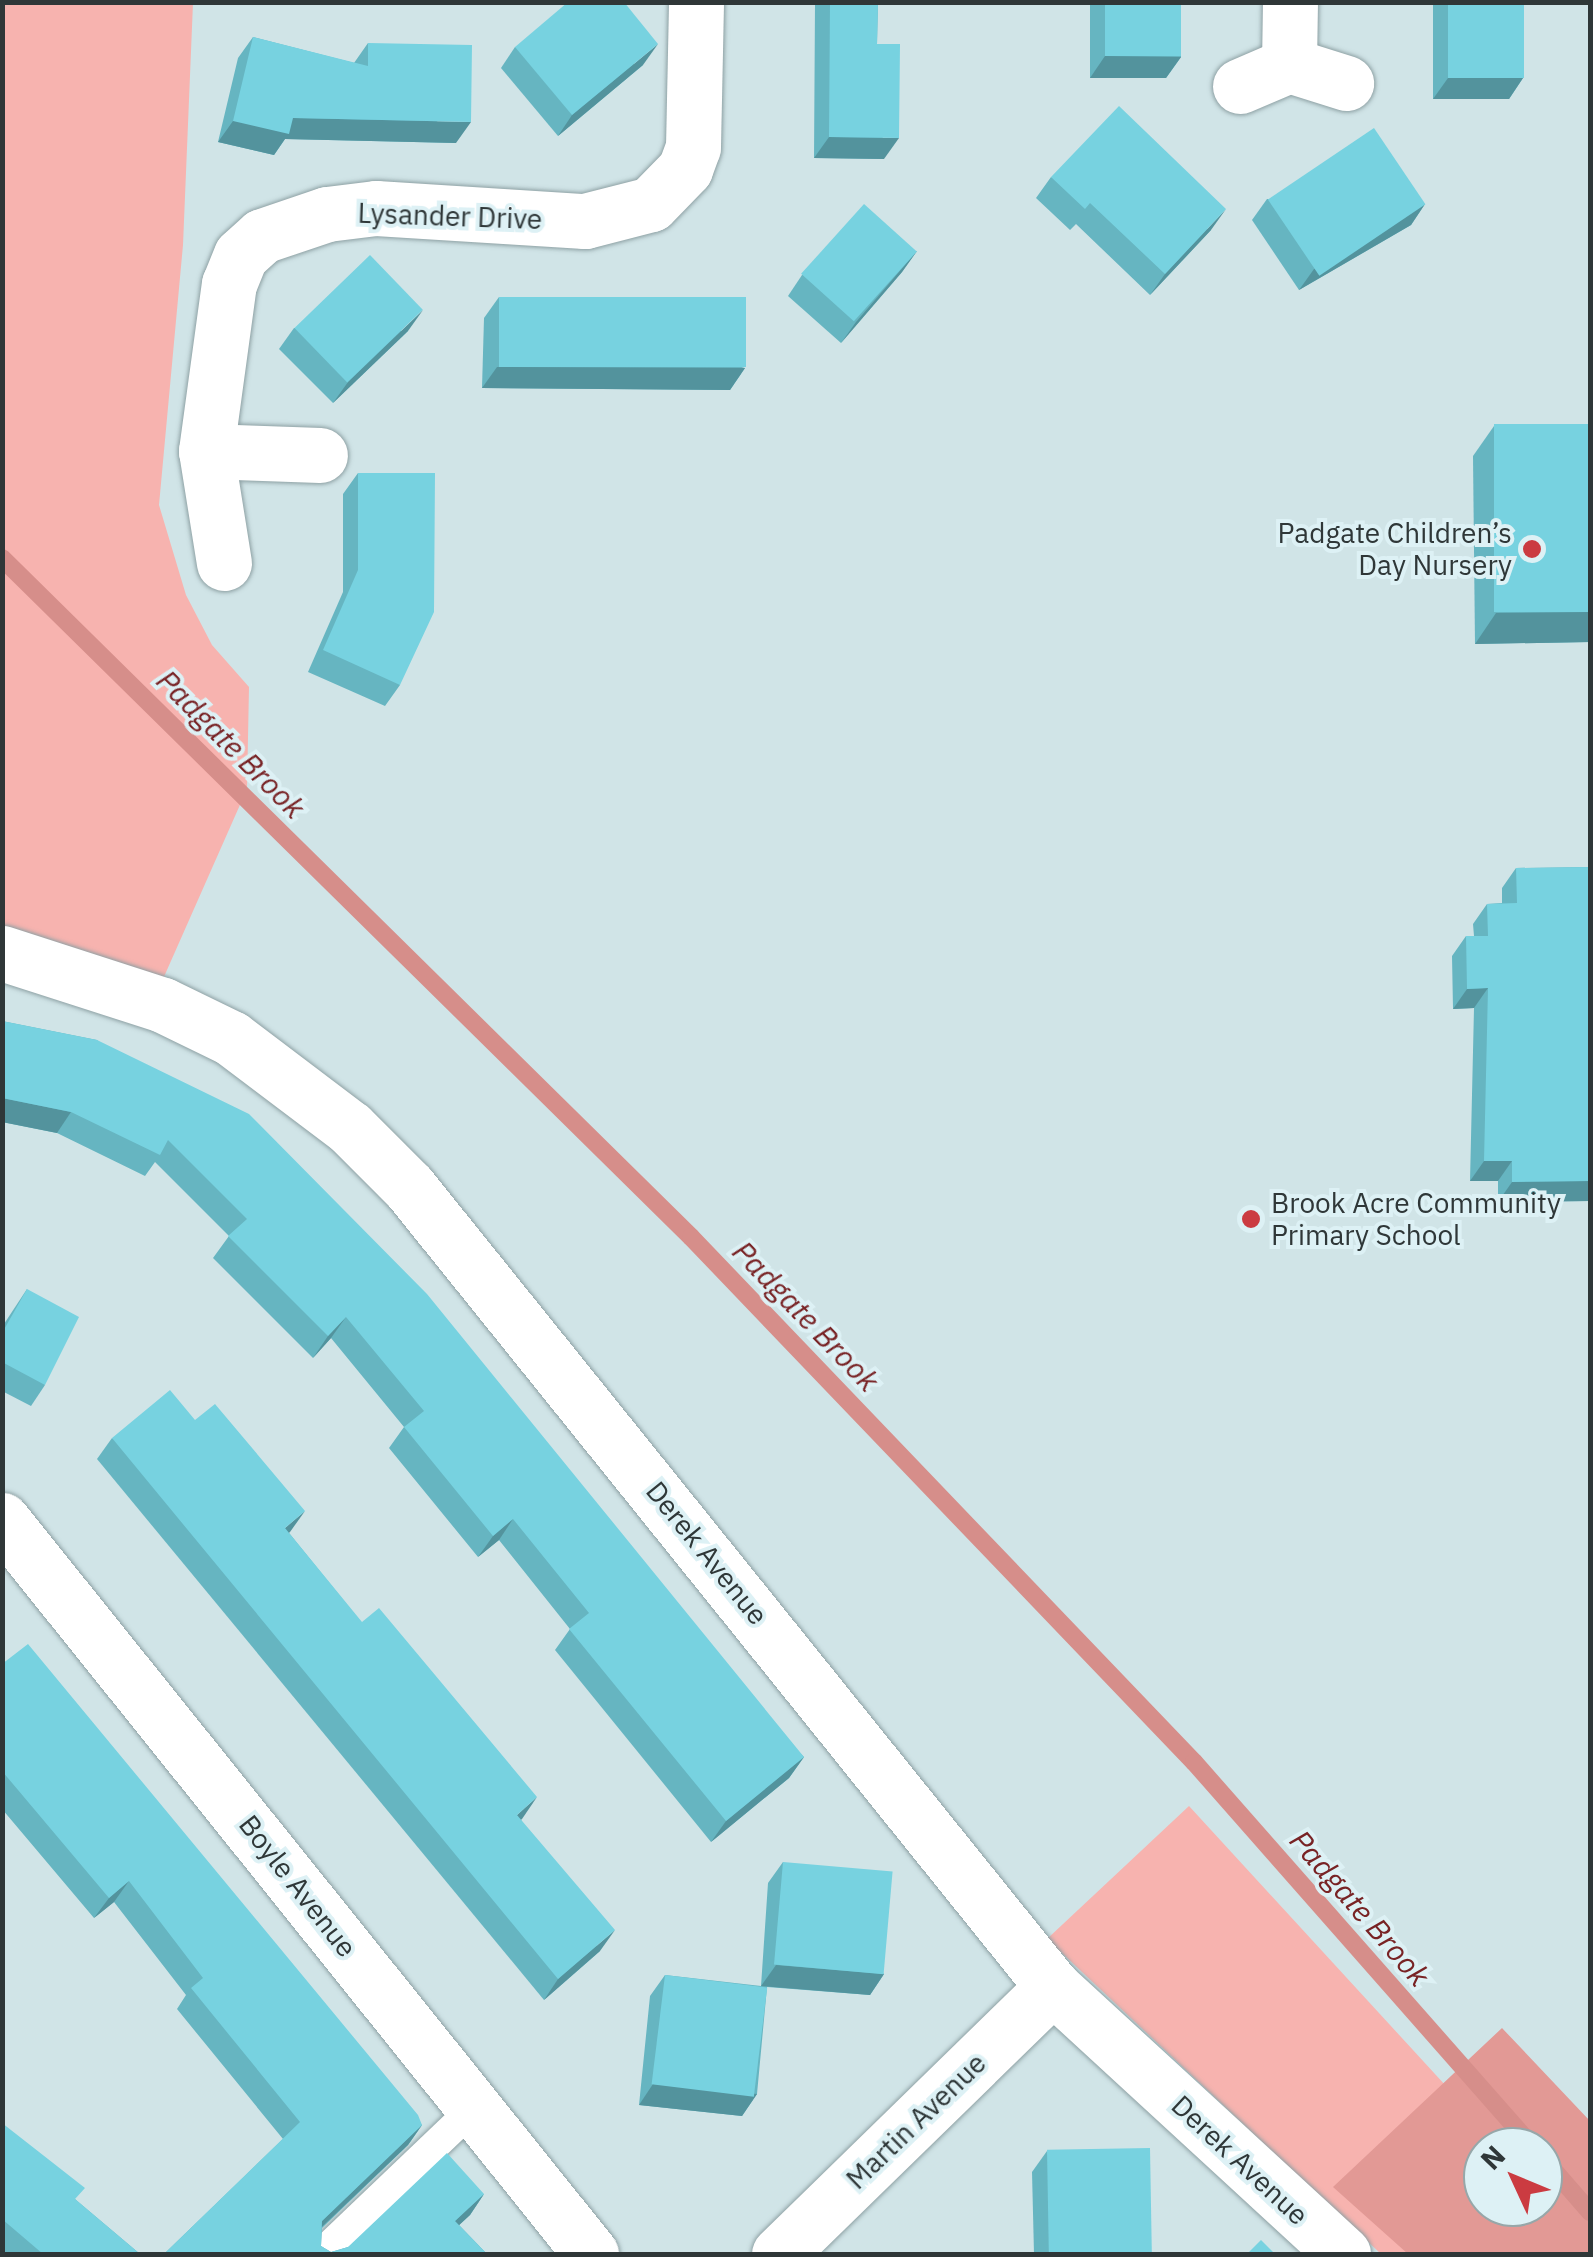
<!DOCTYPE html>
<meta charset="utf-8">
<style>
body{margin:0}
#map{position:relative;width:1593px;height:2257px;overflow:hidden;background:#d0e4e7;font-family:"IBM Plex Sans",sans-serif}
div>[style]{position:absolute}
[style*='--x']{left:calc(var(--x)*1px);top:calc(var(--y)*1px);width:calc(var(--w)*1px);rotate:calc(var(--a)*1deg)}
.green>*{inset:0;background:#f7b3af}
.forest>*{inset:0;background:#e29995}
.stream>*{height:18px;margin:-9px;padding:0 9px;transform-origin:9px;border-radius:9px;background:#d68e8a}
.roads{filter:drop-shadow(0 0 2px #8ea1a4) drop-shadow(0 0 2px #8ea1a4)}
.service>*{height:30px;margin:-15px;padding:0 15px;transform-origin:15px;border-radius:15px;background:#fff}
.minor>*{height:55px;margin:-27.5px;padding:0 27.5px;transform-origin:27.5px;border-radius:27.5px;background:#fff}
.wall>*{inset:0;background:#66b5c1}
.shaded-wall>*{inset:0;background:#53939d}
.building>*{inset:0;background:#77d2e0;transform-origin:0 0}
.dots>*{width:28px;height:28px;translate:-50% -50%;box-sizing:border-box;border:5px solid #ddf1f5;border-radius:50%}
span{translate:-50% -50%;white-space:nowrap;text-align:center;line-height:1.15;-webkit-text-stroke:8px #ddf1f5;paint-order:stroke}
.street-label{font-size:28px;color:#2f3738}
.poi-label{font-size:28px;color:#2f3738}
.right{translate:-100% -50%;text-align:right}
.left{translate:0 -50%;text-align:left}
.water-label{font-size:30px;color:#782325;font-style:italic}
.frame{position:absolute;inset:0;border:5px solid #2f3738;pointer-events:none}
.north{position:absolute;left:1463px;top:2127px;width:100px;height:100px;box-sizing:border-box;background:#ddf1f5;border:2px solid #97a7a9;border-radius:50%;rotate:314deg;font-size:28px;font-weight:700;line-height:40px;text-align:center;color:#2f3738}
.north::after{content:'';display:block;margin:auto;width:35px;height:45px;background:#cb3b41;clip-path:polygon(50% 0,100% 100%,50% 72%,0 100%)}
</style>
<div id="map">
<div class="green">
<i style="clip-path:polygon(2px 3px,193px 3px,183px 245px,159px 505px,186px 595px,212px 645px,249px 687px,247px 789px,163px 979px,3px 928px)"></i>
<i style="clip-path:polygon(1189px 1806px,1502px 2147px,1483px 2147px,1483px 2207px,1543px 2207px,1590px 2254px,1381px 2254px,1047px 1939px)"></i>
</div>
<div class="forest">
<i style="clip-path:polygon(evenodd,1502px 2028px,1590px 2121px,1590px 2254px,1408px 2254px,1333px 2187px,1502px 2028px,1483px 2147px,1543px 2147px,1543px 2207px,1483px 2207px,1483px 2147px)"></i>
</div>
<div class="stream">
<i style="--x:2;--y:558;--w:967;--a:44.58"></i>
<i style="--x:691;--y:1237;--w:727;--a:46.23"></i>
<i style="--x:1194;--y:1762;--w:513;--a:48.64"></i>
<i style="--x:1543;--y:2158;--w:72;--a:49"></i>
</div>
<div class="roads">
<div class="service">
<i style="--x:321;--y:2254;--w:211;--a:-43.7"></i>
</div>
<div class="minor">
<i style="--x:1289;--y:65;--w:63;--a:-89.1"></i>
<i style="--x:1240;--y:86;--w:53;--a:-23.2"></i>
<i style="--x:1289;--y:65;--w:60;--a:17.5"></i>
<i style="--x:206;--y:451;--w:169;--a:-82.2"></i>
<i style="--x:229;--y:284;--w:31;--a:-68"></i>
<i style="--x:241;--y:255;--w:28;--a:-42"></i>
<i style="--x:262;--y:236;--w:69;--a:-18.7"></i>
<i style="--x:327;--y:214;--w:49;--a:-7"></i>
<i style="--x:376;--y:208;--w:209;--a:3.6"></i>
<i style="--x:585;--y:221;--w:68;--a:-14.4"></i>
<i style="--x:651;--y:204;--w:49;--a:-45.8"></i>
<i style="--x:685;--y:169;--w:23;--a:-70"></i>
<i style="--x:693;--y:147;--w:145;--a:-88.8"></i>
<i style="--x:224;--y:563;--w:113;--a:-99.1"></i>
<i style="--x:206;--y:451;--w:114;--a:2"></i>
<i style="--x:2;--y:953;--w:169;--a:17.9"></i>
<i style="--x:163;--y:1005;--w:76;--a:25.9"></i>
<i style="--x:231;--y:1038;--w:149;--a:37.1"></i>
<i style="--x:350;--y:1128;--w:83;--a:45"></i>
<i style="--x:409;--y:1187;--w:1027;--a:51.17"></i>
<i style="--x:1053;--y:1987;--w:394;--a:42.6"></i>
<i style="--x:2;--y:1520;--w:941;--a:51.25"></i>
<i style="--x:779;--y:2254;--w:383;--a:-44.3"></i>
</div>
</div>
<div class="wall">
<i style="clip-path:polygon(793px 2px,878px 2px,877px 44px,884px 159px,814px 158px,815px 3px)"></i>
<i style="clip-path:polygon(1090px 2px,1181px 2px,1181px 57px,1166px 78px,1090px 78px)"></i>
<i style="clip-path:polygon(1433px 2px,1524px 2px,1523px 78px,1509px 99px,1433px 99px)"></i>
<i style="clip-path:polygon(253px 37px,354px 63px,368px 43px,456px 143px,285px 139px,274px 155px,218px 142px,238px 58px)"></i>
<i style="clip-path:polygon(515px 47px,643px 65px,558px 136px,501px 68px)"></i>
<i style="clip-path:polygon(1051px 177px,1211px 230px,1150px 295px,1076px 224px,1070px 230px,1036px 198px)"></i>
<i style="clip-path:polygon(1267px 199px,1425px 204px,1411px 225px,1299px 290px,1252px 220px)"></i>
<i style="clip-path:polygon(917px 251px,902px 272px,841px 343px,788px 296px,802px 275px)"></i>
<i style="clip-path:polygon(499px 297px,745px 368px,730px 390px,482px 388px,484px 318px)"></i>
<i style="clip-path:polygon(294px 328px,408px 331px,333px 403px,279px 349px)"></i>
<i style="clip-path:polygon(1590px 424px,1590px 642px,1475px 644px,1473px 456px,1494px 426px)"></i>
<i style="clip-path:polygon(358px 473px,400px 685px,385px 706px,308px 672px,343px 592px,343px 494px)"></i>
<i style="clip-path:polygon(1590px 867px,1590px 1201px,1498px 1202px,1498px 1181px,1470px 1181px,1474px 1008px,1453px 1009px,1452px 956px,1466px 936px,1474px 936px,1473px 924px,1487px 904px,1502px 903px,1502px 888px,1516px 868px)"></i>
<i style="clip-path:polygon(2px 1021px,97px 1040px,804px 1757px,789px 1778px,711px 1842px,555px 1650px,570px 1629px,499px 1540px,478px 1557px,389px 1448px,404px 1427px,331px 1338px,313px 1358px,213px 1258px,229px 1236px,155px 1162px,145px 1176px,57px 1133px,2px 1122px)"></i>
<i style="clip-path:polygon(27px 1289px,45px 1385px,31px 1406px,2px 1391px,2px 1327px)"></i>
<i style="clip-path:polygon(112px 1438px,289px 1533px,521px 1820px,600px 1951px,544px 2000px,97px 1459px)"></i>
<i style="clip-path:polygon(2px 1664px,422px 2125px,408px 2145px,322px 2228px,321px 2246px,331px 2252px,348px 2247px,484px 2194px,470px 2215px,459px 2225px,487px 2254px,164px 2254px,283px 2139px,177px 2009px,186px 1995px,114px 1902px,94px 1918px,2px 1809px)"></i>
<i style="clip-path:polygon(783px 1862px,884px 1974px,870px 1995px,767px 1987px,757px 2094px,742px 2116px,639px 2105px,650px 1996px,665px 1975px,761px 1986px,768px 1883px)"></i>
<i style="clip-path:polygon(2px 2123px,76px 2200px,140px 2254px,5px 2254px,2px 2252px)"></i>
<i style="clip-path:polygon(1047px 2151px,1152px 2254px,1034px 2254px,1032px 2172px)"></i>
</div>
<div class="shaded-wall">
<i style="clip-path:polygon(658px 44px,643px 65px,558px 136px,572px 115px)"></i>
<i style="clip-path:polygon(1105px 56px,1181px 57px,1166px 78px,1090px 78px)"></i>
<i style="clip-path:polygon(1448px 78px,1523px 78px,1509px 99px,1433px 99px)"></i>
<i style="clip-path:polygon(293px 118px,471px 122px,456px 143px,285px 139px,274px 155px,218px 142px,233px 121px)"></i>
<i style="clip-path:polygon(829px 137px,899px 138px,884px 159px,814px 158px)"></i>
<i style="clip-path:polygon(1425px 204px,1411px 225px,1299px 290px,1314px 269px)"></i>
<i style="clip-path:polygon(1226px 209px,1211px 230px,1150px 295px,1165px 274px)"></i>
<i style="clip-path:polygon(917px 251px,902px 272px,841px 343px,856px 322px)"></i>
<i style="clip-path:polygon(423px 310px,408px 331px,333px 403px,348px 382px)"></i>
<i style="clip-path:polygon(497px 367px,745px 368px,730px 390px,482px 388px)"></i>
<i style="clip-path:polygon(1590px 612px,1590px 642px,1475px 644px,1496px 613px)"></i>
<i style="clip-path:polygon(1488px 988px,1474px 1008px,1453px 1009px,1467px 989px)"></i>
<i style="clip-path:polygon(2px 1098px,71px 1112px,57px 1133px,2px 1122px)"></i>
<i style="clip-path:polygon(1484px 1161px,1512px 1161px,1498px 1181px,1470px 1181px)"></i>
<i style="clip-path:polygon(1590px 1181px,1590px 1201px,1498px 1202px,1512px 1182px)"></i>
<i style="clip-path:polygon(346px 1317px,331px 1338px,313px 1358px,328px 1336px)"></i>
<i style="clip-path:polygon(305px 1511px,290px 1532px,270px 1549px,285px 1528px)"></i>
<i style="clip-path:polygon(513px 1519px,499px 1540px,478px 1557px,493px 1536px)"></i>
<i style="clip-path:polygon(804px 1757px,789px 1778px,711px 1842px,726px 1821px)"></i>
<i style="clip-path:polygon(537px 1797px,522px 1819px,502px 1836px,517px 1815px)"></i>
<i style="clip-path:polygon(129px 1881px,114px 1902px,94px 1918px,109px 1898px)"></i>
<i style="clip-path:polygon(615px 1930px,600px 1951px,544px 2000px,558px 1979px)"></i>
<i style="clip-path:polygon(776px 1965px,884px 1974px,870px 1995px,761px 1986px)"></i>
<i style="clip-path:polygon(653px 2084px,757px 2094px,742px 2116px,639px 2105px)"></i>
<i style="clip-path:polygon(422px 2125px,408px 2145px,307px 2241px,322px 2221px)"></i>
<i style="clip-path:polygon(484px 2194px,470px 2215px,441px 2242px,455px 2221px)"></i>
</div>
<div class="building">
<i style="clip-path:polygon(568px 2px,624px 2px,658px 44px,572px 115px,515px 47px)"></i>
<i style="clip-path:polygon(830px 2px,878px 2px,877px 44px,900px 44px,899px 138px,829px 137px)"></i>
<i style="left:1105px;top:2px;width:76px;height:54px"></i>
<i style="left:1448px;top:2px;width:76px;height:76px"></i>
<i style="clip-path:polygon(253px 37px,368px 66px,368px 43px,472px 45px,471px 122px,293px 118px,289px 134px,233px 121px)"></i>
<i style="clip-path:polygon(1119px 106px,1226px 209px,1165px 274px,1090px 203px,1085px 209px,1051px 177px)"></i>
<i style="left:1374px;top:128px;width:92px;height:128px;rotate:56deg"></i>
<i style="left:864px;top:204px;width:71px;height:94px;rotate:42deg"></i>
<i style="left:370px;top:255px;width:76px;height:105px;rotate:46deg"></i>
<i style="left:499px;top:297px;width:247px;height:70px"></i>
<i style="left:1590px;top:424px;width:188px;height:96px;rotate:90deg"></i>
<i style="clip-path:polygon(358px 473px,435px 473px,434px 612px,400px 685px,323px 650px,358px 570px)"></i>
<i style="clip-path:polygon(1590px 867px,1590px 1181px,1512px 1182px,1512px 1161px,1484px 1161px,1488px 988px,1467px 989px,1466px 936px,1488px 936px,1487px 904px,1517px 903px,1516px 868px)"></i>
<i style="clip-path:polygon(2px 1021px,97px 1040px,249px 1114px,427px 1294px,804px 1757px,726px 1821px,569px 1629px,589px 1613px,513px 1519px,493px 1536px,404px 1427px,424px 1411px,346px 1317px,328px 1336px,228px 1236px,247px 1219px,168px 1140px,160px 1155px,71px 1112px,2px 1098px)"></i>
<i style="clip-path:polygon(27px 1289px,79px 1317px,45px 1385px,2px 1362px,2px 1333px)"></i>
<i style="clip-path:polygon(170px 1390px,195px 1420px,215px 1404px,305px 1511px,285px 1528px,362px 1622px,379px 1608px,537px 1797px,517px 1815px,615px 1930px,558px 1979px,112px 1438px)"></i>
<i style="clip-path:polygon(28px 1644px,418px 2115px,422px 2125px,322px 2221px,321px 2246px,331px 2252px,348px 2247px,447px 2153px,484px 2194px,455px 2221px,487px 2254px,164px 2254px,300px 2122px,191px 1988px,203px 1978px,129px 1881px,109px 1898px,2px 1771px,2px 1664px)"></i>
<i style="left:783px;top:1862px;width:110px;height:103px;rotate:5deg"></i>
<i style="left:665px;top:1975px;width:103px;height:110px;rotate:7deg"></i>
<i style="clip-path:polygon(2px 2123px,85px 2188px,75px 2199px,140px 2254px,43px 2254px,2px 2219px)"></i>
<i style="left:1150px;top:2148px;width:106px;height:103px;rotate:89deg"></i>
<i style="clip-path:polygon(1261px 2240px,1275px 2254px,1247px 2254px)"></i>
</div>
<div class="dots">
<i style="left:1532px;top:549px;background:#cb3b41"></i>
<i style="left:1251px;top:1219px;background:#cb3b41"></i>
</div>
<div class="street-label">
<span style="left:450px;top:216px;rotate:2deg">Lysander Drive</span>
<span style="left:707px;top:1553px;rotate:51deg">Derek Avenue</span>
<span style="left:298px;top:1886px;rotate:52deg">Boyle Avenue</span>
<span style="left:916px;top:2121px;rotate:-44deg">Martin Avenue</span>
<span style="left:1240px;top:2160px;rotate:43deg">Derek Avenue</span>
</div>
<div class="poi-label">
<span class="right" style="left:1512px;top:549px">Padgate Children’s<br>Day Nursery</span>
<span class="left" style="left:1271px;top:1219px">Brook Acre Community<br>Primary School</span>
</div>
<div class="water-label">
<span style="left:231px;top:744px;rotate:45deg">Padgate Brook</span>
<span style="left:806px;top:1316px;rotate:46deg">Padgate Brook</span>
<span style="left:1360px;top:1908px;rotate:49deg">Padgate Brook</span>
</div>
<div class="frame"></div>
<div class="north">N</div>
</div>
